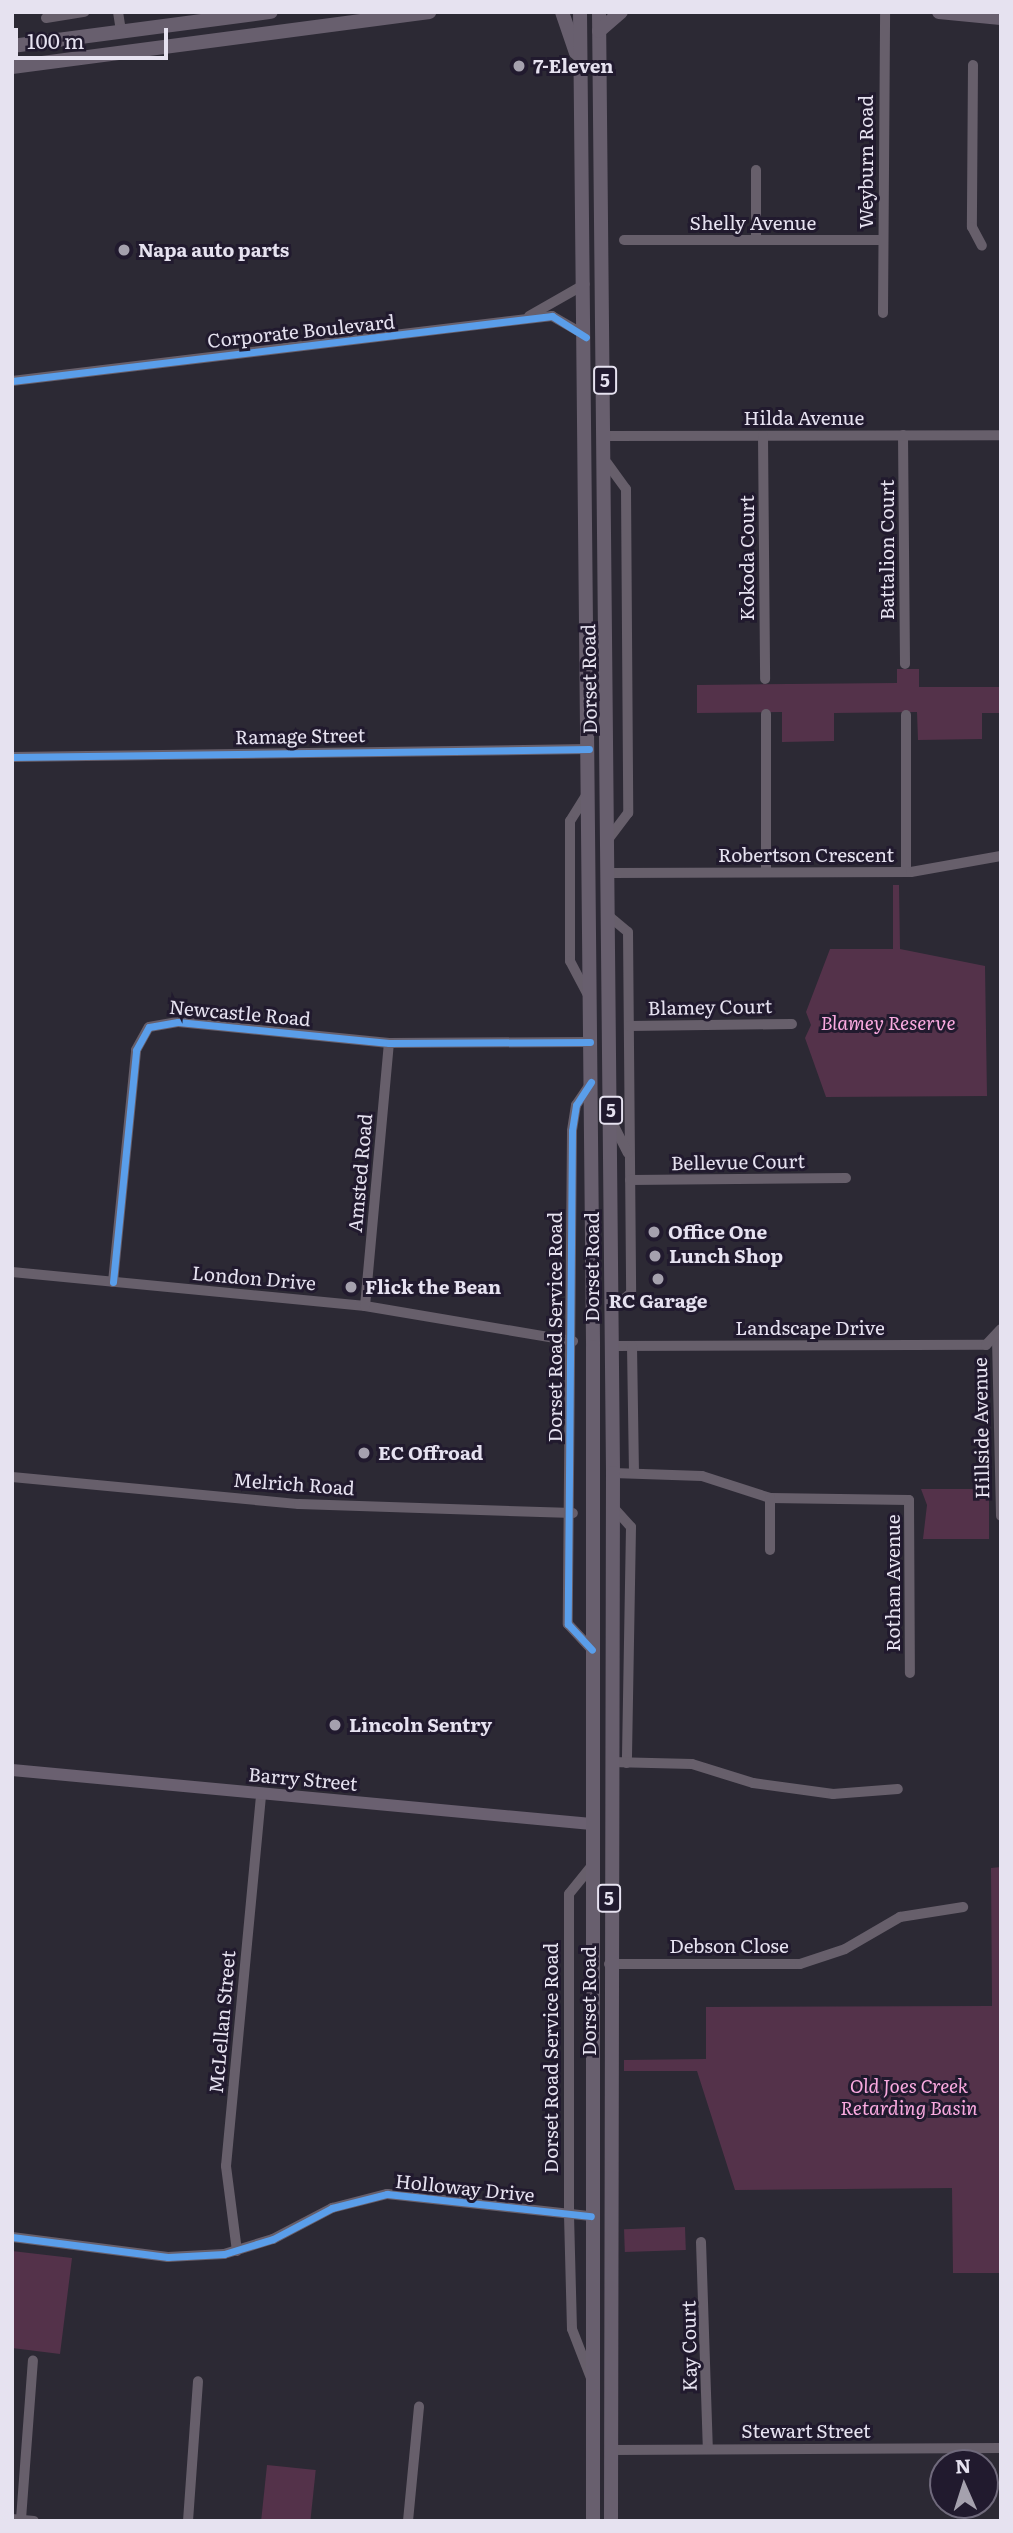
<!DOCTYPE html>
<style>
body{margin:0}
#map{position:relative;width:1013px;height:2533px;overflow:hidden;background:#2c2934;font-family:Literata,serif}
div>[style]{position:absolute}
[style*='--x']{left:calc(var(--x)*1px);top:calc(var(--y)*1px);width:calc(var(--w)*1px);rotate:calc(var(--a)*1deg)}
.green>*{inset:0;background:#54324a;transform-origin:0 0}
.street>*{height:10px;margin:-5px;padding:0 5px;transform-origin:5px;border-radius:5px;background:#675f6b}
.secondary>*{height:12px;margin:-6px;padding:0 6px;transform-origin:6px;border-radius:6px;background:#6a6070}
.primary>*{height:14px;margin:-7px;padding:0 7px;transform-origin:7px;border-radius:7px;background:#685f6e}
.cycleway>*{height:7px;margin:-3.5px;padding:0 3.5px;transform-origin:3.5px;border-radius:3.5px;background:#5a9eea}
.dots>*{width:19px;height:19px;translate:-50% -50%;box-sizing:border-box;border:4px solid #211a2e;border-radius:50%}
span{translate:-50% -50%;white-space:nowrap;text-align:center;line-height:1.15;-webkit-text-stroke:6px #211a2e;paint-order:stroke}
.shield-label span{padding:2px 5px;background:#211a2e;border:2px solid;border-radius:5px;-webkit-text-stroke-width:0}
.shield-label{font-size:18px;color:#e6e2f0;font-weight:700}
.poi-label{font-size:19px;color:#e6e2f0;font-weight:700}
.left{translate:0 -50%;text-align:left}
.street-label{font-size:19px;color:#e6e2f0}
.park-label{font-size:19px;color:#faaae0;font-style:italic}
.frame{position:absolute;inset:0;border:14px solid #e6e2f0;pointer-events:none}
.north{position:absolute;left:929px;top:2449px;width:70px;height:70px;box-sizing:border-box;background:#211a2e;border:2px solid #706a7c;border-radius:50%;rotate:357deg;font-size:19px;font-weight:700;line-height:28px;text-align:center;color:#e6e2f0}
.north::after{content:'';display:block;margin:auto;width:24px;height:32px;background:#a5a1ae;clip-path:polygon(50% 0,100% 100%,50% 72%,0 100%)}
.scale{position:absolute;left:14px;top:28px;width:154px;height:32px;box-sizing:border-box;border:4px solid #e6e2f0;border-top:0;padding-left:9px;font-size:21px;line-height:24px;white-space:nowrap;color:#e6e2f0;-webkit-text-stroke:5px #211a2e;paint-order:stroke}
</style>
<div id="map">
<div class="green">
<i style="clip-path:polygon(897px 669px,919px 669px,919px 687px,1001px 687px,1001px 713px,982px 713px,982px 739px,918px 740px,917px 712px,834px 713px,834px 741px,782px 742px,782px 712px,697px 713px,697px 685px,897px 683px)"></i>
<i style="clip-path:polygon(893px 885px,899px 885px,900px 949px,985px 966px,987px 1096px,826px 1097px,805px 1038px,811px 1025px,806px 1012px,830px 949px,893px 949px)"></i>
<i style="clip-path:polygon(921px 1489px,989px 1489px,989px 1539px,923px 1539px,927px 1505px)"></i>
<i style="clip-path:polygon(1001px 1867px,1001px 2273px,953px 2273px,952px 2188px,735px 2190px,697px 2071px,624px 2071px,624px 2060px,706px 2059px,706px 2007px,992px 2006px,991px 1868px)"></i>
<i style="left:685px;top:2227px;width:23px;height:61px;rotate:88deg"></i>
<i style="clip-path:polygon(12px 2251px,72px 2258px,60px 2354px,12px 2348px)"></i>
<i style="left:267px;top:2465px;width:49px;height:56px;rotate:6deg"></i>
</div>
<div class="street">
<i style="--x:118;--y:12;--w:20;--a:81"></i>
<i style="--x:46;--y:18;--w:39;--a:-9"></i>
<i style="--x:973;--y:65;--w:162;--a:90.4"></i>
<i style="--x:972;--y:227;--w:21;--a:62"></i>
<i style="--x:756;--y:170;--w:70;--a:90"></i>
<i style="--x:624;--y:240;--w:259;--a:0"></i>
<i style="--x:883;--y:313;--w:301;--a:-89.6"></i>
<i style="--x:529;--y:316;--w:64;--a:-29.7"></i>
<i style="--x:12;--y:381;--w:544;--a:-6.86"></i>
<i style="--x:552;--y:316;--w:36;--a:30"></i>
<i style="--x:903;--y:435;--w:229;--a:89.5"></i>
<i style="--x:607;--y:436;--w:394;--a:-0.1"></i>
<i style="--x:763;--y:436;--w:243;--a:89.5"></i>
<i style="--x:607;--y:463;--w:32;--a:54"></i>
<i style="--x:626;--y:489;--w:324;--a:89.6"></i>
<i style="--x:628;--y:813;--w:30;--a:127"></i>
<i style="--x:766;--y:714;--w:158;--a:90"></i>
<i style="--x:12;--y:757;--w:577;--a:-0.79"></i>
<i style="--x:587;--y:794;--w:32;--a:122"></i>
<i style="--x:570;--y:821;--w:140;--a:90"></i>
<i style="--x:570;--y:961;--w:43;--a:62.2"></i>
<i style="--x:906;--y:872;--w:157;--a:-90"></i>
<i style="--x:610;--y:873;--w:301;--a:-0.2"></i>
<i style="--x:911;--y:872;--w:91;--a:-10.1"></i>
<i style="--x:610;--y:917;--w:23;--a:40"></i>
<i style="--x:628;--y:932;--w:361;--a:89.5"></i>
<i style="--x:631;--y:1293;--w:26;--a:140"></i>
<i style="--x:629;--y:1026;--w:163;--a:-0.7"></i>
<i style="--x:591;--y:1083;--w:27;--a:124"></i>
<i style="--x:576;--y:1105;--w:26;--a:99"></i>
<i style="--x:572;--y:1131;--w:493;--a:90.5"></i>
<i style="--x:568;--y:1624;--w:35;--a:47"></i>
<i style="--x:611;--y:1120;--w:37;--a:63"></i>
<i style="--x:630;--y:1180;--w:216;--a:-0.5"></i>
<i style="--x:12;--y:1272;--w:355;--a:5.5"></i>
<i style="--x:365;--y:1306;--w:211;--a:9.6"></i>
<i style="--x:113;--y:1282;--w:233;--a:-84.3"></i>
<i style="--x:136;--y:1050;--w:26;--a:-61"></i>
<i style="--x:149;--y:1027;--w:29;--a:-10"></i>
<i style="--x:178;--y:1022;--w:212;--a:5.7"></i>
<i style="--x:389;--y:1043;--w:201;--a:-0.3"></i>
<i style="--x:365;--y:1306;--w:264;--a:-84.8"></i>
<i style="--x:997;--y:1339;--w:177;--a:88.7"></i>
<i style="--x:612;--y:1346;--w:374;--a:-0.2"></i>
<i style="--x:986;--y:1345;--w:22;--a:-47"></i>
<i style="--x:632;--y:1346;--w:127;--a:89.1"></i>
<i style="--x:613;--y:1473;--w:89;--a:1.9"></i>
<i style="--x:702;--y:1476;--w:71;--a:17.9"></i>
<i style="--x:770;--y:1498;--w:139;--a:0.8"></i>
<i style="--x:909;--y:1500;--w:173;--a:89.7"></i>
<i style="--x:12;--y:1477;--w:288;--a:5.4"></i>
<i style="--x:299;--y:1504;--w:274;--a:1.9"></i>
<i style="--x:770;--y:1498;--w:52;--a:90"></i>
<i style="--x:613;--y:1507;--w:27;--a:48"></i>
<i style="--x:631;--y:1527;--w:236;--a:91"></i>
<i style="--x:611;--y:1762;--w:81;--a:1.4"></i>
<i style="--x:692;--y:1764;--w:64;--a:17.3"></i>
<i style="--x:753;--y:1783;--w:81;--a:7.8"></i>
<i style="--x:833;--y:1794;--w:65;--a:-4.4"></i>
<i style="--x:590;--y:1868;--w:33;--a:129"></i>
<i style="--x:569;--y:1894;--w:321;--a:90"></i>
<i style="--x:569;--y:2215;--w:114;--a:88.5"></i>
<i style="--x:572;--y:2329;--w:53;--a:68.8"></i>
<i style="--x:609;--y:1964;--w:191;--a:0"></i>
<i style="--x:800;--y:1964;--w:47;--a:-18.4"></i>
<i style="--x:845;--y:1949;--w:64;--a:-30.2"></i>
<i style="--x:900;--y:1917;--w:64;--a:-9"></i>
<i style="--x:12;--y:2237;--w:157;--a:7.3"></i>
<i style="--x:168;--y:2257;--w:56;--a:-3.1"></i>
<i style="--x:224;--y:2254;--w:51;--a:-17"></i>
<i style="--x:273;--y:2239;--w:67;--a:-27.7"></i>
<i style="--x:332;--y:2208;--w:57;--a:-14.3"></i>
<i style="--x:387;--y:2194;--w:205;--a:6.2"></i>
<i style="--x:701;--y:2242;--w:207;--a:88.1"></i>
<i style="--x:237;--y:2251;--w:86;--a:-97.4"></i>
<i style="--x:226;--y:2166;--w:373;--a:-84.6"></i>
<i style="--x:611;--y:2450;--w:390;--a:-0.3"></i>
<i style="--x:12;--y:2519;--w:22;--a:5"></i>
<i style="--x:21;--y:2519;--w:159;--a:-85.7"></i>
<i style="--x:188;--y:2521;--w:140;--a:-85.9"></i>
<i style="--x:408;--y:2521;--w:115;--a:-84.5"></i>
</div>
<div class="secondary">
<i style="--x:12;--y:1770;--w:582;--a:5.33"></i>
</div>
<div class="primary">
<i style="--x:562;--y:12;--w:43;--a:71.1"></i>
<i style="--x:580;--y:12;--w:1335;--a:89.44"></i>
<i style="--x:593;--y:1347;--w:1174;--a:90"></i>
<i style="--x:599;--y:12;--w:1461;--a:89.45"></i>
<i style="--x:613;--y:1473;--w:1048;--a:90.11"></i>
<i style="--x:939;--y:12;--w:62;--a:5.5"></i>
<i style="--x:599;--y:31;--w:29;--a:-41"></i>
<i style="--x:12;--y:46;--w:261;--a:-7.5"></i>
<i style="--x:12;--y:67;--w:421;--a:-7.5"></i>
</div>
<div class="cycleway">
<i style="--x:12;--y:381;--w:544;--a:-6.86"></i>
<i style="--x:552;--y:316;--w:40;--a:32"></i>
<i style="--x:12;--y:757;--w:577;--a:-0.79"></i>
<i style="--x:591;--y:1082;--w:27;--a:123"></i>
<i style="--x:576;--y:1105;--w:26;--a:99"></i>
<i style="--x:572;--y:1131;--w:493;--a:90.5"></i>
<i style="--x:568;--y:1624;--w:35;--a:47"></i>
<i style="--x:113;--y:1282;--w:233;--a:-84.3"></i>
<i style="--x:136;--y:1050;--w:26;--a:-61"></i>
<i style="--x:149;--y:1027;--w:29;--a:-10"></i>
<i style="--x:178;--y:1022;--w:212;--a:5.7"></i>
<i style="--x:389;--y:1043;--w:201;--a:-0.3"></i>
<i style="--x:12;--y:2237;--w:157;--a:7.3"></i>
<i style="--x:168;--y:2257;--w:56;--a:-3.1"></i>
<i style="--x:224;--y:2254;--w:51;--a:-17"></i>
<i style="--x:273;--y:2239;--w:67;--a:-27.7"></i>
<i style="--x:332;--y:2208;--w:57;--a:-14.3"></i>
<i style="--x:387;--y:2194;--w:205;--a:6.2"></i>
</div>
<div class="dots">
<i style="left:519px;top:66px;background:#a5a1ae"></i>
<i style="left:124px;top:250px;background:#a5a1ae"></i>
<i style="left:654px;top:1232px;background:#a5a1ae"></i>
<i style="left:655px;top:1256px;background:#a5a1ae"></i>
<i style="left:658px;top:1279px;background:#a5a1ae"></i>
<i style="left:351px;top:1287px;background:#a5a1ae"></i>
<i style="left:364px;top:1453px;background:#a5a1ae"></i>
<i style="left:335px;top:1725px;background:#a5a1ae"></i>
</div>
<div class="shield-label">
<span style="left:605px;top:380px">5</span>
<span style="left:611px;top:1110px">5</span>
<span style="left:609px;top:1898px">5</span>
</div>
<div class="poi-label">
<span class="left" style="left:533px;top:66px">7-Eleven</span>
<span class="left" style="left:138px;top:250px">Napa auto parts</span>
<span class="left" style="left:668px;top:1232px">Office One</span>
<span class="left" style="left:669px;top:1256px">Lunch Shop</span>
<span class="left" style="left:365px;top:1287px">Flick the Bean</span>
<span style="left:658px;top:1301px">RC Garage</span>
<span class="left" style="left:378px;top:1453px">EC Offroad</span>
<span class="left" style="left:349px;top:1725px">Lincoln Sentry</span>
</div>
<div class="street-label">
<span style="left:866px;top:162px;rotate:-90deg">Weyburn Road</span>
<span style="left:753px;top:223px">Shelly Avenue</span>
<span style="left:301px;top:331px;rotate:-6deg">Corporate Boulevard</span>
<span style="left:804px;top:418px">Hilda Avenue</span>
<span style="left:887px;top:550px;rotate:-90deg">Battalion Court</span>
<span style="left:747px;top:558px;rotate:-90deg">Kokoda Court</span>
<span style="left:589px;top:679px;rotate:-91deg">Dorset Road</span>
<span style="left:300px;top:736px;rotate:-1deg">Ramage Street</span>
<span style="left:806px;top:855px">Robertson Crescent</span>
<span style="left:710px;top:1007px;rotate:-1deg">Blamey Court</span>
<span style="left:240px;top:1013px;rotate:5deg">Newcastle Road</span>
<span style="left:738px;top:1162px;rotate:-1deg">Bellevue Court</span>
<span style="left:360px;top:1173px;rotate:-85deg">Amsted Road</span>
<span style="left:592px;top:1267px;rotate:-90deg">Dorset Road</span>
<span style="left:254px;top:1278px;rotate:5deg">London Drive</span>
<span style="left:555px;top:1327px;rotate:-90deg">Dorset Road Service Road</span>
<span style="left:810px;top:1328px">Landscape Drive</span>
<span style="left:981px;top:1428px;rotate:-91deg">Hillside Avenue</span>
<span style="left:294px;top:1484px;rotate:4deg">Melrich Road</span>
<span style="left:893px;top:1583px;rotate:-90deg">Rothan Avenue</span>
<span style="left:303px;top:1779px;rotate:5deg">Barry Street</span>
<span style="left:729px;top:1946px">Debson Close</span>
<span style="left:589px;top:2001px;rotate:-90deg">Dorset Road</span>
<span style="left:222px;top:2022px;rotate:-85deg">McLellan Street</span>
<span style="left:551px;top:2058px;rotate:-90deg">Dorset Road Service Road</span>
<span style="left:465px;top:2188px;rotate:6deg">Holloway Drive</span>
<span style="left:689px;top:2346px;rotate:-91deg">Kay Court</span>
<span style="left:806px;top:2431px">Stewart Street</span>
</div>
<div class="park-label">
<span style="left:888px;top:1023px">Blamey Reserve</span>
<span style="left:909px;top:2097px">Old Joes Creek<br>Retarding Basin</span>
</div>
<div class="frame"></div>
<div class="north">N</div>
<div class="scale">100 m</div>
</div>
